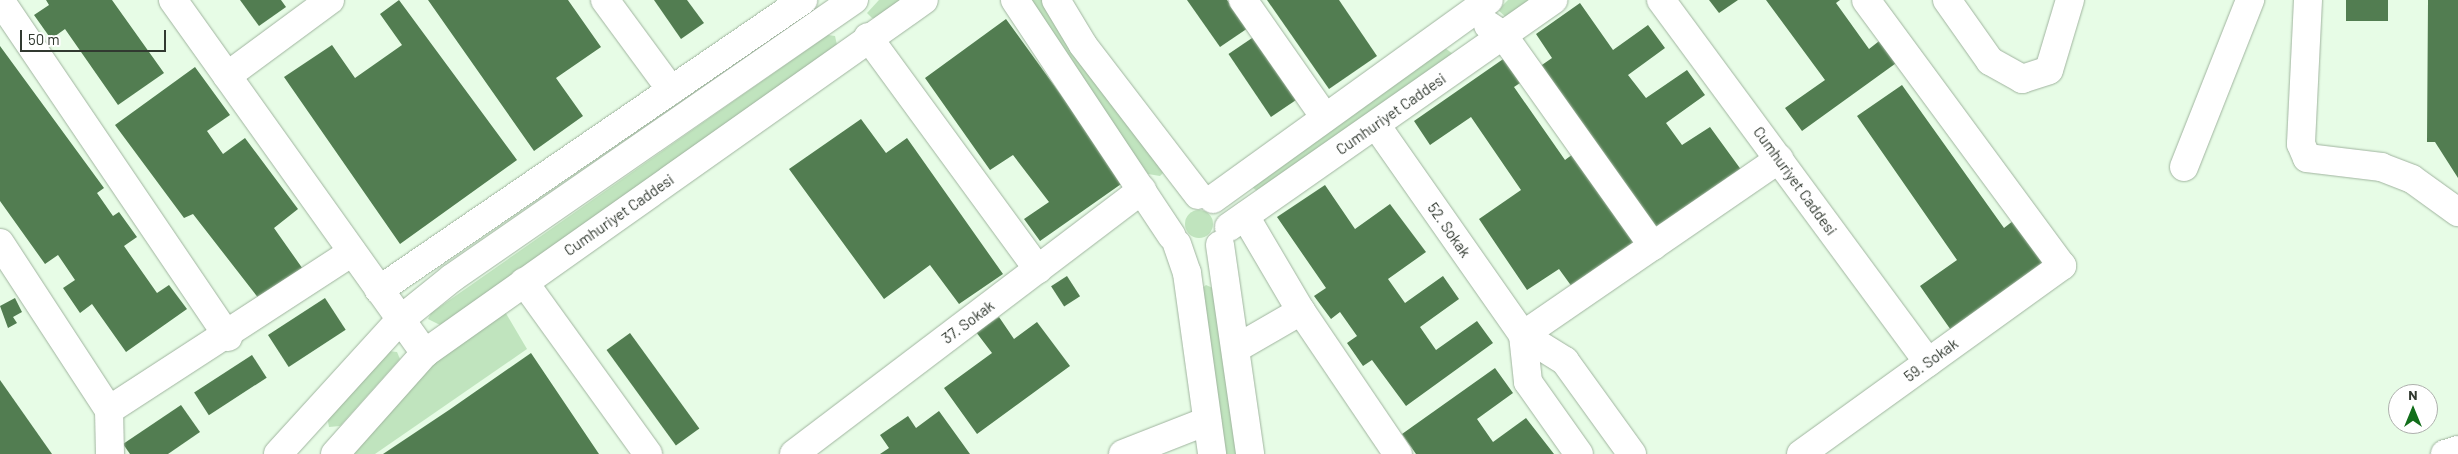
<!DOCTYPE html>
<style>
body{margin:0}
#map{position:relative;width:2458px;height:454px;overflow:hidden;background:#e7fce6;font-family:Barlow,sans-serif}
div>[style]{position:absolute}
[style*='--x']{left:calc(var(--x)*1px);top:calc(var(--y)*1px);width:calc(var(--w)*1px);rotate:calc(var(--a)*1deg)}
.green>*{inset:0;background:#c0e4be}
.round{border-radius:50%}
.building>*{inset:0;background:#527d51;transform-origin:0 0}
.roads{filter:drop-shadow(0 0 1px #a0b49f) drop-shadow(0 0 1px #a0b49f)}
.minor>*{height:28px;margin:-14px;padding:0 14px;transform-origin:14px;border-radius:14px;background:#fff}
span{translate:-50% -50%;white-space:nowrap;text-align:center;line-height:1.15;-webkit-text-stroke:5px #fff;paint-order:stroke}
.street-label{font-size:15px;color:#313930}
.north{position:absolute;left:2388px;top:384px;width:50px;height:50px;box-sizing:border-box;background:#fff;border:1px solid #adb0ac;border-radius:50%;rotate:0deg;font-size:14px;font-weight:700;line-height:20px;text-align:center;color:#313930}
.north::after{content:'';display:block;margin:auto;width:18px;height:22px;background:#126e1b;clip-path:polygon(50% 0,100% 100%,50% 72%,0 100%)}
.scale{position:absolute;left:20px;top:30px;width:146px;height:22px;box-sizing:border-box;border:2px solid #313930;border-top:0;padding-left:6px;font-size:15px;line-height:18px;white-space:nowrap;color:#313930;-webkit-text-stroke:4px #fff;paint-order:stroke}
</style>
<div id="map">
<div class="green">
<i style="clip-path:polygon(879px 0,906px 0,878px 19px,872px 18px,867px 13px)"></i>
<i style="clip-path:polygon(1026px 0,1046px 0,1164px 172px,1160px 176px,1148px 174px)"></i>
<i style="clip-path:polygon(1508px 0,1538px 0,1509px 20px,1498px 10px)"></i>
<i style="clip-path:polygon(828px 35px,835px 36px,837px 45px,440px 325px,428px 319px,431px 313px)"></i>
<i style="clip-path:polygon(1445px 48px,1453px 54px,1258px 192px,1252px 187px)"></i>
<i class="round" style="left:1185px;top:210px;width:28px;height:28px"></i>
<i style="clip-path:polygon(1206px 285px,1215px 289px,1239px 454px,1223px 454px,1201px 289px)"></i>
<i style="clip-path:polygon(504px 310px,527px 349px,375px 454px,348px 454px,434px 359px)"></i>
<i style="clip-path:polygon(388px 351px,397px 352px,400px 359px,340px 426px,329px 427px,327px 416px)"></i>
</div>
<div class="building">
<i style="clip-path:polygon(46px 0,112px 0,164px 73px,118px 105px,65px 29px,51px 39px,34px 15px,49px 5px)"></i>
<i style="clip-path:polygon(240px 0,281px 0,286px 7px,259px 26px)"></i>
<i style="clip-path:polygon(399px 0,517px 160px,400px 244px,284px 77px,332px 45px,355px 78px,402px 45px,380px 14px)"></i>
<i style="clip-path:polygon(428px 0,568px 0,601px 47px,556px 78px,583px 116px,534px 151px)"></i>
<i style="clip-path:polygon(654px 0,687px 0,704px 23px,681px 39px)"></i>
<i style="clip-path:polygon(1187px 0,1227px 0,1248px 28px,1220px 47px)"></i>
<i style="clip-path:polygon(1267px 0,1339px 0,1377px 56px,1329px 89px)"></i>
<i style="clip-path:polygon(1709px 0,1738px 0,1719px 13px)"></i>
<i style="clip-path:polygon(1766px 0,1840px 0,1836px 3px,1869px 49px,1883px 38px,1899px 61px,1802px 131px,1785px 108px,1825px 80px)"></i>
<i style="left:2346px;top:0;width:42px;height:21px"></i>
<i style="clip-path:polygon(2428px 0,2458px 0,2458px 178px,2435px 142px,2427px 142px)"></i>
<i style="clip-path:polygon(1580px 3px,1613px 50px,1648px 25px,1665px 48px,1628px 75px,1646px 98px,1687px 70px,1705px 95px,1666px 123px,1682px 145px,1710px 127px,1742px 171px,1654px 233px,1539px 67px,1552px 58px,1536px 34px)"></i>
<i style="clip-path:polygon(1006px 19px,1124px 182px,1040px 241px,1024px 219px,1049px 202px,1013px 155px,990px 170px,925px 78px)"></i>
<i style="left:1255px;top:36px;width:76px;height:32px;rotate:56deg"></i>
<i style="clip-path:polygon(0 46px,104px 188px,97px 193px,113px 216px,119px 212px,137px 237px,124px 246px,157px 293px,169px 285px,187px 309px,126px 352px,92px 304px,80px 313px,63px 288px,75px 280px,58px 255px,45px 264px,0 201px)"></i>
<i style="clip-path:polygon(1509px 55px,1526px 79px,1514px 87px,1565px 160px,1577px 151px,1642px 243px,1575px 291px,1559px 269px,1527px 290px,1479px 219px,1521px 190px,1471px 117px,1430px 145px,1414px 121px)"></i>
<i style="clip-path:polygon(195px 67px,230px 115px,207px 131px,223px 154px,245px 138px,298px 209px,274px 228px,305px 272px,263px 304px,193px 214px,184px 218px,115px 125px)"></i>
<i style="clip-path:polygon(1902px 85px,2004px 228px,2018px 217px,2050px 265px,1953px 333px,1920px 286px,1957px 260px,1857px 116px)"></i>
<i style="clip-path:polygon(861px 119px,886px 153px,907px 138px,1003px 274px,959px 304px,930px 265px,884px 299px,789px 169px)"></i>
<i style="clip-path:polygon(1325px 185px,1355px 229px,1390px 204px,1426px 252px,1388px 279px,1405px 303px,1443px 276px,1459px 299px,1420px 327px,1436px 350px,1477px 321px,1493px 343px,1406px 406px,1372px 360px,1363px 366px,1347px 343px,1357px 336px,1340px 312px,1331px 319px,1314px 296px,1326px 288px,1277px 217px)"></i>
<i style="left:1067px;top:276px;width:24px;height:19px;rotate:57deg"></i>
<i style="clip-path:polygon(15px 298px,22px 312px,13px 317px,17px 323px,8px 328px,0 306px)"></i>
<i style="left:325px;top:298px;width:38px;height:68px;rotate:57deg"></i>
<i style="clip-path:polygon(999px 317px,1014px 339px,1037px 322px,1070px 366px,977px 434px,944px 388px,992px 353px,976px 332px)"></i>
<i style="left:630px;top:333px;width:118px;height:29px;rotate:54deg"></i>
<i style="clip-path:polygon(531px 353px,599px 454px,383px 454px,449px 410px)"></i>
<i style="left:252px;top:355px;width:27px;height:69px;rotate:57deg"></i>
<i style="clip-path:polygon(1495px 368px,1513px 393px,1477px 419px,1493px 442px,1526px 418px,1554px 454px,1416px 454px,1402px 434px)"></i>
<i style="clip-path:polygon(0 380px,52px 454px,0 454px)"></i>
<i style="clip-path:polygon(181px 405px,200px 432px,168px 454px,130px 454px,123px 444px)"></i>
<i style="clip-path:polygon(939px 411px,970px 454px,880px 454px,889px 448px,880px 435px,908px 416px,916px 428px)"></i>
</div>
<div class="roads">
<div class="minor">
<i style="--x:0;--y:0;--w:407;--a:55.9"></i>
<i style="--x:173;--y:0;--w:434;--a:54.5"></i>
<i style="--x:605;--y:0;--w:112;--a:53.7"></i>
<i style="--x:1015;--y:0;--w:283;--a:56.4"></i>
<i style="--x:1056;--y:0;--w:52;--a:59"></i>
<i style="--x:1083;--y:45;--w:189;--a:52.5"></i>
<i style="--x:1243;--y:0;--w:141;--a:55.1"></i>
<i style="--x:1661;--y:0;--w:450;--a:53.6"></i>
<i style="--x:1947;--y:0;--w:75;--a:54.8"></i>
<i style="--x:1990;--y:61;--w:37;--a:29"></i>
<i style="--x:2022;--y:79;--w:28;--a:-18"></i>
<i style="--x:2049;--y:70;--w:73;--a:-73.3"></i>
<i style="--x:2308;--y:0;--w:144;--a:92.8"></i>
<i style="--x:2301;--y:144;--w:15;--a:67"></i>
<i style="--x:2307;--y:158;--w:75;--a:6.9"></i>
<i style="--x:2381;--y:167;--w:33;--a:21"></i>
<i style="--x:2412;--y:179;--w:57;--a:35.7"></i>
<i style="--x:1488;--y:25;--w:18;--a:34"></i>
<i style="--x:1503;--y:35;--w:259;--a:54.6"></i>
<i style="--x:868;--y:37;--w:288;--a:53.8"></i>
<i style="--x:227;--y:76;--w:128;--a:-36.4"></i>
<i style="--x:1376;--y:125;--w:256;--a:55"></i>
<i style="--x:1523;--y:335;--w:47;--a:83.9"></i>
<i style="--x:1528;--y:382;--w:88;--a:54.7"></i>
<i style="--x:2184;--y:167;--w:180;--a:-68.4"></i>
<i style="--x:1213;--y:199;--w:340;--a:-35.8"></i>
<i style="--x:1245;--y:216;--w:110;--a:59.5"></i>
<i style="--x:1301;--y:311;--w:173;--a:55.9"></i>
<i style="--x:1229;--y:227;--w:396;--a:-35"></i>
<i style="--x:0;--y:243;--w:199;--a:56.9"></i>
<i style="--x:109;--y:410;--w:44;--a:88.7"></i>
<i style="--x:1177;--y:244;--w:31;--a:71"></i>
<i style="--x:1187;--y:273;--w:183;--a:82.1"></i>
<i style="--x:1220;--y:245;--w:211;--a:81.8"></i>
<i style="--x:524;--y:282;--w:212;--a:54.2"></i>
<i style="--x:379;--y:290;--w:514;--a:-34.37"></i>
<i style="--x:1237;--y:348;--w:74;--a:-30"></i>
<i style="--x:109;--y:410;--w:290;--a:-33"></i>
<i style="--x:278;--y:454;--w:181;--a:-47.7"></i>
<i style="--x:400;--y:320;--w:67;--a:-38.9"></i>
<i style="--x:452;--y:278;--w:489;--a:-34.7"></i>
<i style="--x:335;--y:454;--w:135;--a:-48.3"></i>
<i style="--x:425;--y:353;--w:611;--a:-35.28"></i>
<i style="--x:794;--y:454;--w:437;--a:-37.2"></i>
<i style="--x:1123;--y:454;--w:90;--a:-21.4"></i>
<i style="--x:1632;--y:454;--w:115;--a:-125.8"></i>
<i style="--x:1565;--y:361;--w:49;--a:-148.2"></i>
<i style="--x:1523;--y:335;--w:311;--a:-34.5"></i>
<i style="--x:1801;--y:454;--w:322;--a:-35.8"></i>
<i style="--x:2062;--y:266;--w:330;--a:-126.4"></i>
<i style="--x:2445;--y:454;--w:14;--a:-17"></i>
</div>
</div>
<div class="street-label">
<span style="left:1391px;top:114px;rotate:-35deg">Cumhuriyet Caddesi</span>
<span style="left:1795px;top:181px;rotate:54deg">Cumhuriyet Caddesi</span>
<span style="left:619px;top:215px;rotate:-35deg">Cumhuriyet Caddesi</span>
<span style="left:1449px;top:230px;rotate:55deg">52. Sokak</span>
<span style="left:968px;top:322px;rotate:-37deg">37. Sokak</span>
<span style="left:1931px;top:360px;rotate:-36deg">59. Sokak</span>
</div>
<div class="north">N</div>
<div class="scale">50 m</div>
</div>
